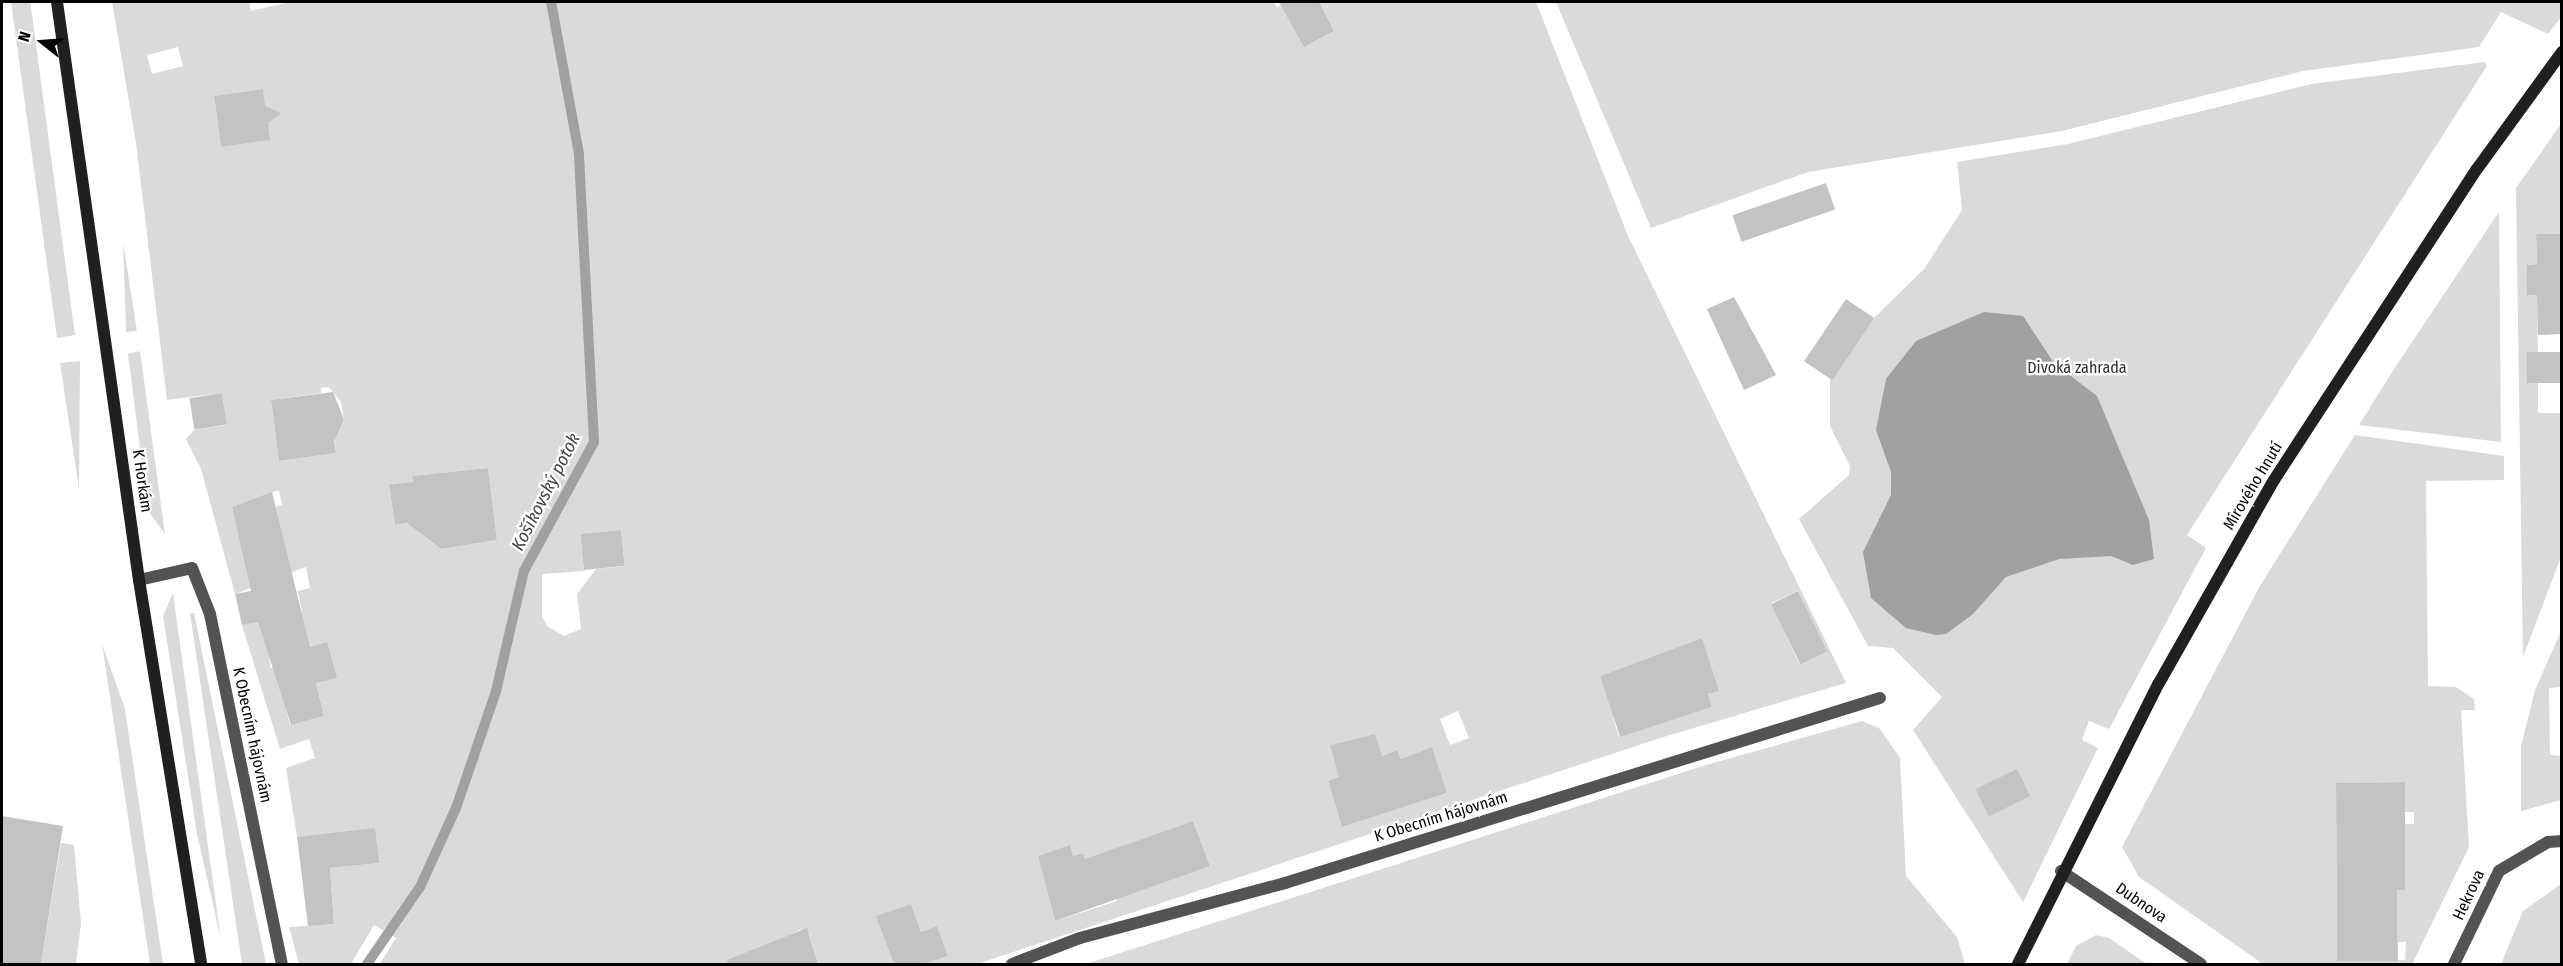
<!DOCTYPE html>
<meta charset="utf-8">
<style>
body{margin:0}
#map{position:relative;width:2563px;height:966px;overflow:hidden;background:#fff;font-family:"Fira Sans Condensed",sans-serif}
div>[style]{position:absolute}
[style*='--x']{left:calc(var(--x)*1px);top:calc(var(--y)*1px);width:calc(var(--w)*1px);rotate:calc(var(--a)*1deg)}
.green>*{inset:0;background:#dadada}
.water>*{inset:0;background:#a1a1a1}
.stream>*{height:10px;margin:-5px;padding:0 5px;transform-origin:5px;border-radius:5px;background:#a1a1a1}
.building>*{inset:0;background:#c3c3c3;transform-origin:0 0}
.minor>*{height:12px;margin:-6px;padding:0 6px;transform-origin:6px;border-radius:6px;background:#535353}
.secondary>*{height:12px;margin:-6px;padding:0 6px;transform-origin:6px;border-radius:6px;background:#202020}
span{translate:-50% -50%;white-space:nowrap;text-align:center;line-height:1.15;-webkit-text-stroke:4.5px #fff;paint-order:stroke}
.park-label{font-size:16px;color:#313131}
.street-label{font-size:16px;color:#000}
.water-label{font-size:18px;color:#424242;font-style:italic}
.frame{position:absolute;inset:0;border:3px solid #000;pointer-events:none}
.north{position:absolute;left:12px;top:12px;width:60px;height:60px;-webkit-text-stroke:4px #fff;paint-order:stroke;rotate:287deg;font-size:16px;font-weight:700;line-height:24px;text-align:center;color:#000}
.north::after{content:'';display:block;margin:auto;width:21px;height:27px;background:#000;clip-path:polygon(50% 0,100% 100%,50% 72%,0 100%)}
</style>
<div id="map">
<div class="green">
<i style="clip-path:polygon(11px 2px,30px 2px,31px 7px,75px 335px,57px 338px)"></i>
<i style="clip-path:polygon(evenodd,112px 2px,249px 2px,251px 11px,290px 2px,1273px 2px,1277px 7px,1287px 2px,1536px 2px,1628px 236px,1846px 683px,1660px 738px,977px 964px,924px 964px,948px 956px,937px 926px,921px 932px,911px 904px,877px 916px,894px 964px,818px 964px,809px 933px,800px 930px,771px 945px,777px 964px,380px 964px,396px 938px,374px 925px,351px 964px,299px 964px,289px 927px,334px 924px,330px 868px,379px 863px,297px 837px,286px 768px,315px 758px,309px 739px,280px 749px,242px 625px,302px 612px,298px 591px,310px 588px,306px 567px,235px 594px,201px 469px,186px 439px,194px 430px,227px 425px,222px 393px,167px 400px,136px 143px,112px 2px,1325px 14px,1334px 31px,1308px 45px,1299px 27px,1325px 14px,112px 2px,178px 47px,183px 66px,152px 74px,147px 55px,178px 47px,112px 2px,262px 89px,269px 140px,221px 147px,214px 96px,262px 89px,112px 2px,329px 387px,341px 402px,344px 419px,334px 437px,336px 453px,279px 461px,271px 400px,321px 393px,321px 388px,329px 387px,112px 2px,488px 468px,497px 540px,441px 549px,417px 531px,416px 522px,395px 525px,389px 486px,413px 482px,412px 476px,488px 468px,112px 2px,279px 490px,282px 505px,276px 507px,284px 544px,243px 553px,232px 507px,279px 490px,112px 2px,621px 530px,625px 566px,596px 569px,577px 594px,581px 629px,564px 636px,547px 626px,542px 617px,542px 574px,584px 571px,580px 535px,621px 530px,112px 2px,1798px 591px,1826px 650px,1799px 663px,1771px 603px,1798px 591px,112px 2px,1702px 638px,1718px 691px,1708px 694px,1712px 707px,1619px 737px,1613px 718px,1618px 716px,1600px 676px,1702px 638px,112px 2px,327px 642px,316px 683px,324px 716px,290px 725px,276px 667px,271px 668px,269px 659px,327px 642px,112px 2px,1458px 711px,1469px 738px,1450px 745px,1440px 719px,1458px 711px,112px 2px,1375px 734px,1379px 748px,1331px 745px,1375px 734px,112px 2px,1397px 750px,1401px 759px,1422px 751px,1438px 767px,1447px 793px,1342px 827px,1328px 781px,1384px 763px,1382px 756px,1397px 750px,112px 2px,1193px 821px,1210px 866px,1125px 845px,1193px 821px,112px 2px,1069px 846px,1073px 856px,1083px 853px,1088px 866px,1104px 862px,1117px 901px,1055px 921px,1038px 856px,1069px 846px)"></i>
<i style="clip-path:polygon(1556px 2px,2561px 2px,2562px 16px,2548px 34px,2501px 12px,2479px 47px,2303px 71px,2062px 131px,1808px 172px,1651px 228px)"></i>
<i style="clip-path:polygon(2485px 62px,2487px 66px,2187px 535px,2206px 548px,2109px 729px,2089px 721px,2082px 740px,2098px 748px,2023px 902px,1913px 730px,1942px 697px,1893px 648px,1868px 646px,1799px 519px,1849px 475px,1850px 466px,1830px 426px,1830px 381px,1874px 318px,1924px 269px,1962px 210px,1957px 162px,2068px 144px,2311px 84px)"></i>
<i style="clip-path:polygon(2561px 124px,2561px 234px,2536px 235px,2537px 264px,2527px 265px,2527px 294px,2537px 295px,2538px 353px,2527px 353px,2528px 383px,2538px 383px,2538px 413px,2561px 413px,2561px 557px,2523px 657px,2516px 188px)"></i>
<i style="clip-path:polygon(2499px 212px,2501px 442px,2359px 425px,2396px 366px)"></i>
<i style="clip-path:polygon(123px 242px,137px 331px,126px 332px,126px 328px)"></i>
<i style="clip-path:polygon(140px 351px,165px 534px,148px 511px,128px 354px)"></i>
<i style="clip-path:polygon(80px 361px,79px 489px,60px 363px)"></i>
<i style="clip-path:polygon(evenodd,2355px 435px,2504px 456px,2504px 480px,2426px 481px,2428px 686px,2456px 687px,2474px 699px,2475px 710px,2461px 710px,2469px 847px,2412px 964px,2263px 964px,2139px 877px,2122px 847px,2261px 584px,2355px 435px,2404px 782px,2405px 801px,2397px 802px,2397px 812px,2414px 812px,2414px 824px,2397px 824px,2397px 854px,2405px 854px,2405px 889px,2397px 890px,2398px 942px,2406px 942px,2405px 960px,2337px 961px,2336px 783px,2404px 782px)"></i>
<i style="clip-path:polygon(173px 593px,221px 940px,197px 834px,163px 616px)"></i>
<i style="clip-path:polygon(190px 613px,194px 613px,266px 964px,242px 964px)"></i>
<i style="clip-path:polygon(2561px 631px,2561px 687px,2549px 688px,2550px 755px,2561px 756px,2561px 800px,2521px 811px,2521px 746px,2535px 690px)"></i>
<i style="clip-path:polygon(102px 644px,125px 709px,163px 964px,150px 964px)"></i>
<i style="clip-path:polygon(1862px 721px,1879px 728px,1900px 758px,1906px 876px,1957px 937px,1965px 964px,1086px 964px,1706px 765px)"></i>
<i style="clip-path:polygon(61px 843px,74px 845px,81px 923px,76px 964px,41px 964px)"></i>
<i style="clip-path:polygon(2561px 884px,2561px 964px,2501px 964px,2523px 911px)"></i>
<i style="clip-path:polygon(2096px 935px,2109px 938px,2147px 964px,2067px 964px,2076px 946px)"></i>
</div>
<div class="water">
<i style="clip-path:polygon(1984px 312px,2023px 316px,2054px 363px,2097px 396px,2149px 520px,2154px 559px,2133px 565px,2111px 556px,2059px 559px,2006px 577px,1973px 614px,1946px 634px,1936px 635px,1906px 628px,1871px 598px,1863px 552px,1891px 495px,1891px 472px,1876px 430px,1886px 379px,1916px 341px)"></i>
</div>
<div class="stream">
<i style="--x:367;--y:964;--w:93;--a:-55.5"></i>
<i style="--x:420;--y:887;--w:87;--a:-65.5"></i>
<i style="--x:456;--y:808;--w:124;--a:-71.1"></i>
<i style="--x:496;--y:691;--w:123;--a:-76.9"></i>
<i style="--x:524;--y:571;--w:147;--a:-61.5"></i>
<i style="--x:594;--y:442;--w:288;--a:-93"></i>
<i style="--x:579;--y:154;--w:155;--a:-100.4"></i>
</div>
<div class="building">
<i style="clip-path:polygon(1279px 2px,1319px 2px,1334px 31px,1304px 47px)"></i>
<i style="clip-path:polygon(263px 89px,265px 106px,281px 113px,268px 123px,270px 140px,221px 147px,214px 96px)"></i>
<i style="left:1826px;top:183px;width:28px;height:99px;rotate:71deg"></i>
<i style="clip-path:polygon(2536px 234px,2562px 234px,2562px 334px,2538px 335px,2537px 295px,2527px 295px,2527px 265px,2537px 264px)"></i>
<i style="clip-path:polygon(1734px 297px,1776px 375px,1744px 390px,1707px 309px)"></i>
<i style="left:1846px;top:299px;width:34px;height:75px;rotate:34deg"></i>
<i style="left:2562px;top:352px;width:31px;height:35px;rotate:90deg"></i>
<i style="clip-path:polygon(333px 392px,344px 419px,334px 441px,336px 453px,279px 461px,271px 400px)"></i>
<i style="left:222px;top:393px;width:32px;height:33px;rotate:81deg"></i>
<i style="clip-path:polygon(488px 468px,497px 540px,441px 549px,407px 523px,395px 525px,389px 485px,413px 482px,412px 476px)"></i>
<i style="clip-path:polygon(272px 492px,310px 647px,327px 642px,337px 678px,316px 683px,324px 716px,291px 725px,258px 622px,242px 625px,235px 594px,251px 591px,232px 507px)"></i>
<i style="left:621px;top:530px;width:36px;height:41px;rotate:84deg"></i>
<i style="left:1798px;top:591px;width:67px;height:30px;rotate:64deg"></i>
<i style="clip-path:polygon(1702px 638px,1719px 691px,1708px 694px,1712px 707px,1620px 737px,1600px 676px)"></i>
<i style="clip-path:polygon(1375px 734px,1382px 756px,1397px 750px,1401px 759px,1432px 747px,1447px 793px,1342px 827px,1328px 781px,1339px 777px,1330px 745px)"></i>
<i style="left:2017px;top:769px;width:30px;height:46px;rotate:64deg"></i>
<i style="clip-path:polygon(2405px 782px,2405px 890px,2397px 890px,2398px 961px,2337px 961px,2336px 783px)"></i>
<i style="clip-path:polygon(2px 816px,63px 826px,41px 964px,2px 964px)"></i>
<i style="clip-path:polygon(1193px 821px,1210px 866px,1055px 921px,1038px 856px,1070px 845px,1073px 856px,1083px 853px,1085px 859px)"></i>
<i style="clip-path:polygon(375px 828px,379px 863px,330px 868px,334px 924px,308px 926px,297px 837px)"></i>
<i style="clip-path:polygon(911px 904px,921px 932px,937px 926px,948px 956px,924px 964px,894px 964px,876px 916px)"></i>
<i style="clip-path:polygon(807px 928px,818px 964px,728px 964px,727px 960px)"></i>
</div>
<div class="minor">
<i style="--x:139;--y:580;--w:54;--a:-12.8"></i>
<i style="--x:192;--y:568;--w:49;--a:68.6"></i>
<i style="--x:210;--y:614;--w:357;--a:78.4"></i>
<i style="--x:2061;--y:871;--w:168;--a:33.6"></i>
<i style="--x:1012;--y:964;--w:73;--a:-20.9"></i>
<i style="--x:1080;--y:938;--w:212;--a:-15"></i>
<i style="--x:1285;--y:883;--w:623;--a:-17.27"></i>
<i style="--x:2454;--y:964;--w:103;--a:-64.2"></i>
<i style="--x:2499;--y:871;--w:57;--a:-30.6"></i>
<i style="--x:2548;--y:842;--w:14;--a:-4"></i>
</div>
<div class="secondary">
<i style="--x:57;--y:2;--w:584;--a:81.93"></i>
<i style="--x:139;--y:580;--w:389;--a:80.8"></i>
<i style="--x:2018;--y:964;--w:314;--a:-63.4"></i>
<i style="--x:2159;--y:683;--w:233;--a:-60.5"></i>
<i style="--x:2274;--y:480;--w:371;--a:-56.9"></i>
<i style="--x:2477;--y:169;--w:145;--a:-54"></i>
</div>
<div class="park-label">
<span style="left:2077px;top:368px">Divoká zahrada</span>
</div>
<div class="street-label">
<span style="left:142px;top:481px;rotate:82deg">K Horkám</span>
<span style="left:2253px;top:486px;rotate:-59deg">Mírového hnutí</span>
<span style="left:252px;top:735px;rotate:78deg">K Obecním hájovnám</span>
<span style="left:1441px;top:817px;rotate:-17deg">K Obecním hájovnám</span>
<span style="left:2469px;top:895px;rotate:-65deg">Hekrova</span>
<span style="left:2141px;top:903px;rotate:34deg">Dubnova</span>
</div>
<div class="water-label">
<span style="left:546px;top:492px;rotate:-63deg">Košíkovský potok</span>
</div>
<div class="frame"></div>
<div class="north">N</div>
</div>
